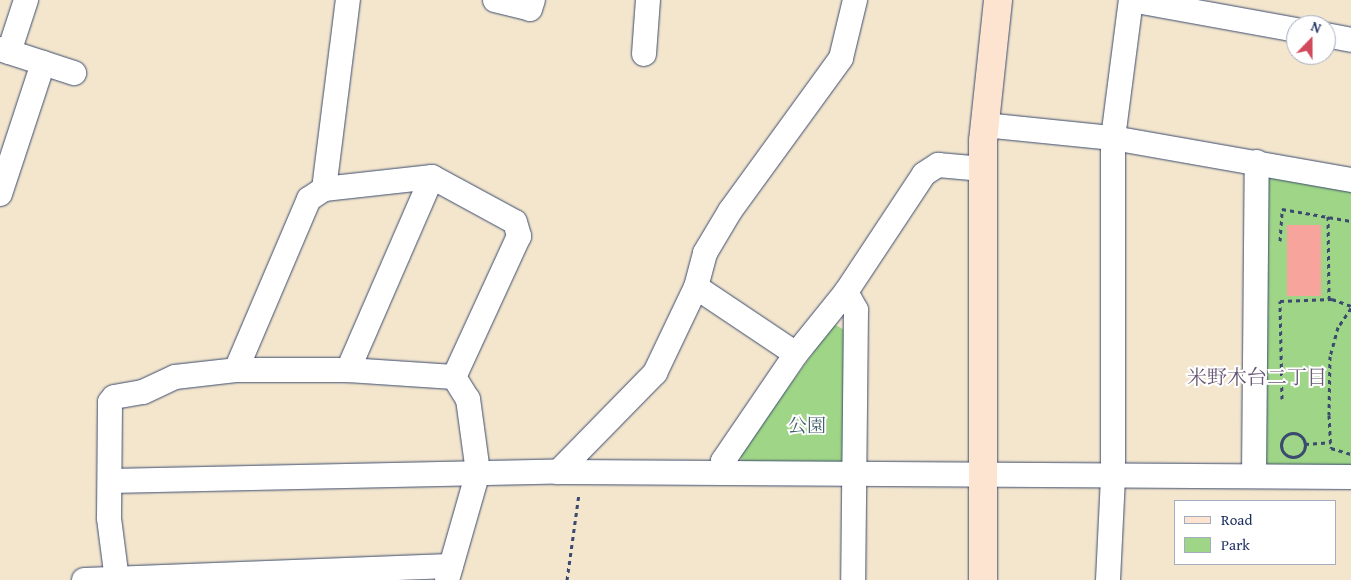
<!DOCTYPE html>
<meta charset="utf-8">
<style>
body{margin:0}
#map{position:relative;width:1351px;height:580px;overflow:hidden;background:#f3e6cd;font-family:"Gentium Book Plus","Noto Serif JP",serif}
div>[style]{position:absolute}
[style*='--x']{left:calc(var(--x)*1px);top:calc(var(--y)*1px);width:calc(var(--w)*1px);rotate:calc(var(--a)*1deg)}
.green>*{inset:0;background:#9fd586}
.building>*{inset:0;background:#f7a49d;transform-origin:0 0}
.path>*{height:3px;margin-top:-1.5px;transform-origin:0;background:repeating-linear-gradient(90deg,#3b4a6f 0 4px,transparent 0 8px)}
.path>.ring{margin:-1.5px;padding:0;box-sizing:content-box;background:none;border:3px solid #3b4a6f;border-radius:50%}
.roads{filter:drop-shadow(0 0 1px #3b4a6f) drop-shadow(0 0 1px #3b4a6f)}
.street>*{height:24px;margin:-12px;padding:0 12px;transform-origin:12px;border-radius:12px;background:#fff}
.secondary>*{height:28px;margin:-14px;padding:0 14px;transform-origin:14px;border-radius:14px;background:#fde4d1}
span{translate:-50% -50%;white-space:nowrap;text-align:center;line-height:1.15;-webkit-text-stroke:4px #fff;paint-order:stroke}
.park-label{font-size:19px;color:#43616a}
.neighbourhood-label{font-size:20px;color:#685874}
.legend{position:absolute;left:1174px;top:500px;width:162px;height:65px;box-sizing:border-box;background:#fff;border:1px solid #a4acbf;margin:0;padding:6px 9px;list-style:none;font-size:15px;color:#1b2f5e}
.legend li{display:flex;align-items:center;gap:10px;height:25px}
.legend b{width:25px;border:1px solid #a4acbf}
.north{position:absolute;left:1286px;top:15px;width:50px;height:50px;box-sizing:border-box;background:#fff;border:1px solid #a4acbf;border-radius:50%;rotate:22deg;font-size:14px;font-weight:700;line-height:20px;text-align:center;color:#1b2f5e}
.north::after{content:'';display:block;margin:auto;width:18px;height:22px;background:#d1495b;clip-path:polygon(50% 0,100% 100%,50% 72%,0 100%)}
</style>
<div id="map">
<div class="green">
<i style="clip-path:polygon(1272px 175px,1351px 189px,1351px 468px,1271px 467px,1263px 460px,1264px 182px)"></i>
<i style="clip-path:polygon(834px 324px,846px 331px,845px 457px,839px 466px,742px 462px,740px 454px)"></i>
</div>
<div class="building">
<i style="left:1287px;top:225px;width:34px;height:71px"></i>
</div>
<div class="path">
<i style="--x:1328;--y:216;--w:83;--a:89.3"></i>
<i style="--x:1280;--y:241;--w:32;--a:-86"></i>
<i style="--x:1282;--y:209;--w:70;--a:9.9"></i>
<i style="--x:1351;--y:308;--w:23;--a:124"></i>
<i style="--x:1338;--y:327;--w:30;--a:105"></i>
<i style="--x:1330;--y:356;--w:59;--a:91"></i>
<i style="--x:1329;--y:415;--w:33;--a:87"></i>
<i style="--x:1331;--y:448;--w:21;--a:17"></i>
<i style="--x:1282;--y:399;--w:98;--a:-91.2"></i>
<i style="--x:1280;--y:301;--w:52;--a:-2.2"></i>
<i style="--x:1332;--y:299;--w:20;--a:20"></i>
<i class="ring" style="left:1281px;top:433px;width:21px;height:21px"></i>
<i style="--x:1305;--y:444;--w:26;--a:-4"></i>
<i style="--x:567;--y:580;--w:87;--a:-82.1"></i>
</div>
<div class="roads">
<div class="street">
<i style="--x:495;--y:0;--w:36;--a:14"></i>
<i style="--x:530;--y:9;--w:9;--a:-72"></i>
<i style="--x:1131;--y:0;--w:168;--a:10.3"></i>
<i style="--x:1326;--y:35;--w:25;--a:11"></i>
<i style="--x:0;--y:49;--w:78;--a:18"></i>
<i style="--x:9;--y:52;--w:55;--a:-71.9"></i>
<i style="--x:644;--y:54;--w:54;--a:-85.8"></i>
<i style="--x:984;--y:125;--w:130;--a:5.8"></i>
<i style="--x:1113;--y:138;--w:242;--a:10"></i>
<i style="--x:324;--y:189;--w:191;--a:-82.8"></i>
<i style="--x:0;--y:194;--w:138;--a:-71.8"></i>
<i style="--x:696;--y:287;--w:120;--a:33.8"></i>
<i style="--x:846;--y:292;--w:21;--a:61"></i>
<i style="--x:856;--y:310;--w:270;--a:90.6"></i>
<i style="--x:236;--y:370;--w:186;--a:-66.9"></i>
<i style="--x:309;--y:199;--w:18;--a:-34"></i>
<i style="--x:324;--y:189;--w:109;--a:-6.3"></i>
<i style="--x:432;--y:177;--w:94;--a:28.5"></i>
<i style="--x:515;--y:222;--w:15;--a:74"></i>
<i style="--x:519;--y:236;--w:155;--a:114.7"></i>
<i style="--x:454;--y:377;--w:26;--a:58"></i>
<i style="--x:468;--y:399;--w:74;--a:82.2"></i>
<i style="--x:478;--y:472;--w:112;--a:106"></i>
<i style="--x:348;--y:370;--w:210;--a:-66.5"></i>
<i style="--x:558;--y:472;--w:793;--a:0.36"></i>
<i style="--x:722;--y:473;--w:12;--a:-85"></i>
<i style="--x:723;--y:461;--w:130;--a:-55.7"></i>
<i style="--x:796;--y:354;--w:80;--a:-51.1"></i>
<i style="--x:846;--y:292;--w:141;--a:-56.5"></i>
<i style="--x:924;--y:174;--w:17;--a:-33"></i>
<i style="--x:938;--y:165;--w:45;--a:5.1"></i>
<i style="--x:1254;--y:476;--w:314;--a:-89.5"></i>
<i style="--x:110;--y:481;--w:448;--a:-1.2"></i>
<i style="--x:558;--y:472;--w:139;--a:-45.6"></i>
<i style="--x:655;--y:373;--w:95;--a:-64.5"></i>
<i style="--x:696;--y:287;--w:35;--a:-75"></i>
<i style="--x:705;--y:253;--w:49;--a:-59.2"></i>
<i style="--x:730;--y:211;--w:189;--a:-54"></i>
<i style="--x:841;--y:58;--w:60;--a:-76.4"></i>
<i style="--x:84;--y:580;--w:367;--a:-2.2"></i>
<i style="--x:117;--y:580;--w:63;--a:-97.4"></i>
<i style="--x:109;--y:518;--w:116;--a:-89.5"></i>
<i style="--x:110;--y:402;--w:6;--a:-51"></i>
<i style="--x:114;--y:397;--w:29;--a:-10"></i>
<i style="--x:143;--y:392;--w:35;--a:-25"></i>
<i style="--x:175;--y:377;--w:61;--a:-6.5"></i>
<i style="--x:236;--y:370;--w:112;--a:0"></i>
<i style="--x:348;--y:370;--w:106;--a:3.8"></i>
<i style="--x:1108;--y:580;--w:104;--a:-87.2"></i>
<i style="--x:1113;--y:476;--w:338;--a:-90"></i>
<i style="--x:1113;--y:138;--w:139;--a:-82.6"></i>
</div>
<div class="secondary">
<i style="--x:983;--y:580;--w:439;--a:-90"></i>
<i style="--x:983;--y:141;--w:142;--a:-83.9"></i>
</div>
</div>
<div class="park-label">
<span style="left:807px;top:426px">公園</span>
</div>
<div class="neighbourhood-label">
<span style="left:1257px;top:376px">米野木台二丁目</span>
</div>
<ul class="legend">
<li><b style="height:6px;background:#fde4d1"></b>Road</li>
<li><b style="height:14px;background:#9fd586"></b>Park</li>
</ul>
<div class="north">N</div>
</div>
